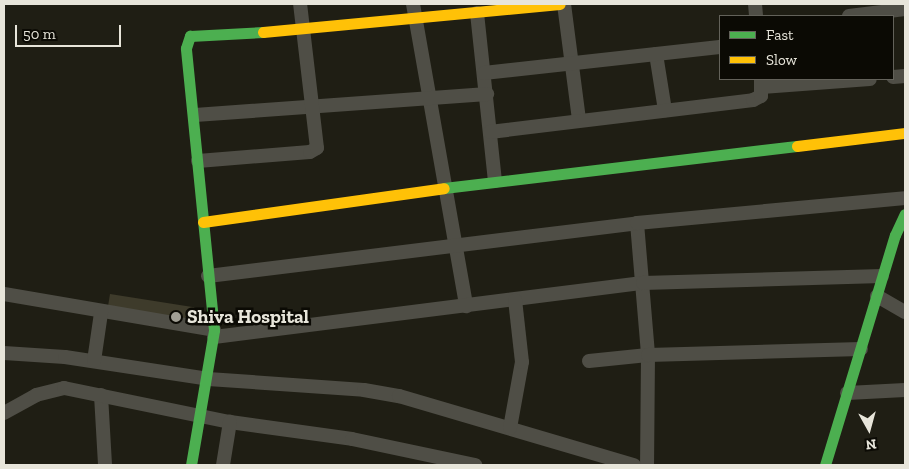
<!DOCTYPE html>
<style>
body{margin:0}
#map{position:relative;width:909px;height:469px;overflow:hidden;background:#1f1e14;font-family:"Zilla Slab",serif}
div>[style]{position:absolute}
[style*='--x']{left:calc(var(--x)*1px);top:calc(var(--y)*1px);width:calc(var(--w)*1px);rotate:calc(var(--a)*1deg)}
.building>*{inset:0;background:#3e3b2b;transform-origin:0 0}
.street>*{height:14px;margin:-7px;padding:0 7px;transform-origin:7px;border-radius:7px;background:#4f4e46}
.fast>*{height:11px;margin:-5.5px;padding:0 5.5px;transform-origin:5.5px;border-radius:5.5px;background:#4caf50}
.slow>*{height:11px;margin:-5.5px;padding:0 5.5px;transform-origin:5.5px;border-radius:5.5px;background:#ffc107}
.dots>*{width:14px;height:14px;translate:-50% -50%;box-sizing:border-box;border:2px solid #0b0a04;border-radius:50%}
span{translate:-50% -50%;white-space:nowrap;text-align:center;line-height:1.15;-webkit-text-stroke:5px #0b0a04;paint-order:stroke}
.poi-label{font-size:19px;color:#e7e5da;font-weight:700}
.left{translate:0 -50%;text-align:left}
.frame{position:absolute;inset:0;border:5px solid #e7e5da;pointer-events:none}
.legend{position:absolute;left:719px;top:15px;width:175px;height:65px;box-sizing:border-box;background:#0b0a04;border:1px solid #63625a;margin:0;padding:6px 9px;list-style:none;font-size:15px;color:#e7e5da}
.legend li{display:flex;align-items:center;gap:10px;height:25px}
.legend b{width:25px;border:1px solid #63625a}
.north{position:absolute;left:844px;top:404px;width:50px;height:50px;-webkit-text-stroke:4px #0b0a04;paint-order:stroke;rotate:173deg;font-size:14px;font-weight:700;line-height:20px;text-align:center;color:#e7e5da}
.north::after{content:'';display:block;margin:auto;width:18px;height:22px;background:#e7e5da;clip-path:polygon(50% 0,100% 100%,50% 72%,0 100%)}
.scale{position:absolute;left:15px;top:25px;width:106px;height:22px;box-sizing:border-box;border:2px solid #e7e5da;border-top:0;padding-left:6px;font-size:15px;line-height:18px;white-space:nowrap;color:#e7e5da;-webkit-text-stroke:4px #0b0a04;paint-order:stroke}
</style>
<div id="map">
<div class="building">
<i style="left:110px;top:294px;width:85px;height:13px;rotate:9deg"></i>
</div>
<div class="street">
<i style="--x:413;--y:4;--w:307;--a:80"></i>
<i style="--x:564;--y:4;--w:116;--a:82.6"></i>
<i style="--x:755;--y:4;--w:12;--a:85"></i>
<i style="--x:477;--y:13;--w:169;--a:83.9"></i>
<i style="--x:849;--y:16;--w:56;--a:-7.1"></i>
<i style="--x:656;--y:54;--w:57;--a:80.9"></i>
<i style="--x:484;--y:73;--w:237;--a:-6.3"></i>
<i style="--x:893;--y:77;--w:12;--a:-5"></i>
<i style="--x:762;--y:87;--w:108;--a:-4.2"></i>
<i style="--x:195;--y:115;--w:293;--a:-4.1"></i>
<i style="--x:490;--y:132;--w:265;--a:-6.9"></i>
<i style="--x:753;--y:100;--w:9;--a:-27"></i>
<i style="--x:761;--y:96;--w:17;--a:-90"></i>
<i style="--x:198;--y:161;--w:112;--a:-4.6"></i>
<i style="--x:310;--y:152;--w:8;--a:-30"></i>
<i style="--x:317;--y:148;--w:145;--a:-96.7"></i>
<i style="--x:637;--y:223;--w:132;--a:85.2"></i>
<i style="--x:648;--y:355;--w:110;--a:90.5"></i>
<i style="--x:208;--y:276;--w:432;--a:-7"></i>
<i style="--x:637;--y:223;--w:269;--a:-5.3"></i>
<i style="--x:4;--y:294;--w:213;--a:9.7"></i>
<i style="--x:877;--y:296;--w:32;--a:30"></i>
<i style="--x:214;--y:337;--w:432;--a:-7.2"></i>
<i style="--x:643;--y:283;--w:239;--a:-1.7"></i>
<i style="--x:4;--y:353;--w:61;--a:3.8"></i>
<i style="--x:65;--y:357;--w:145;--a:8.7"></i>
<i style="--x:208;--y:379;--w:156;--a:4"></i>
<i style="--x:364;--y:390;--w:36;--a:10"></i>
<i style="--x:399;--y:396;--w:245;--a:16.4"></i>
<i style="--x:94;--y:361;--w:49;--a:-81.7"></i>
<i style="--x:589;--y:361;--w:59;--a:-5.8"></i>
<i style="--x:648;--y:355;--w:213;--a:-1.6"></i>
<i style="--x:847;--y:393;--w:58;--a:-3"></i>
<i style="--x:101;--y:395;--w:70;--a:86.7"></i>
<i style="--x:4;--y:413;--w:37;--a:-29"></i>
<i style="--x:36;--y:395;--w:29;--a:-14"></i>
<i style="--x:64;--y:388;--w:169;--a:11.6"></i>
<i style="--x:230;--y:422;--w:123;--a:7.9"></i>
<i style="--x:352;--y:439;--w:126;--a:11.9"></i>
<i style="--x:510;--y:428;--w:67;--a:-79.7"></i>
<i style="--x:522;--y:362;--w:62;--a:-96.4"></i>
<i style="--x:223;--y:465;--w:44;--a:-80.8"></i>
</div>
<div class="fast">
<i style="--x:444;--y:188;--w:355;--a:-6.8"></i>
<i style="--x:191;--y:465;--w:137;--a:-80.3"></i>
<i style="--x:214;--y:330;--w:283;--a:-95.7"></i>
<i style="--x:186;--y:48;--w:13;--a:-72"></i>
<i style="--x:190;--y:36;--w:73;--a:-3.1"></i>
<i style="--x:825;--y:465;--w:240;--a:-73.1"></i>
<i style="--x:895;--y:235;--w:23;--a:-65"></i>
</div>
<div class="slow">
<i style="--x:263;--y:32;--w:298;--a:-5.4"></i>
<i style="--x:797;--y:146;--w:109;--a:-6.9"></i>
<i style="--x:203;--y:222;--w:243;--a:-8"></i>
</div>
<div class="dots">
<i style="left:176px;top:317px;background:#a19f95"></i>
</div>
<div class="poi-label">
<span class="left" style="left:187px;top:317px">Shiva Hospital</span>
</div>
<div class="frame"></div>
<ul class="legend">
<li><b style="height:6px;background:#4caf50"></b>Fast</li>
<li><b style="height:6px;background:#ffc107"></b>Slow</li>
</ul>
<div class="north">N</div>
<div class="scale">50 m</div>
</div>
